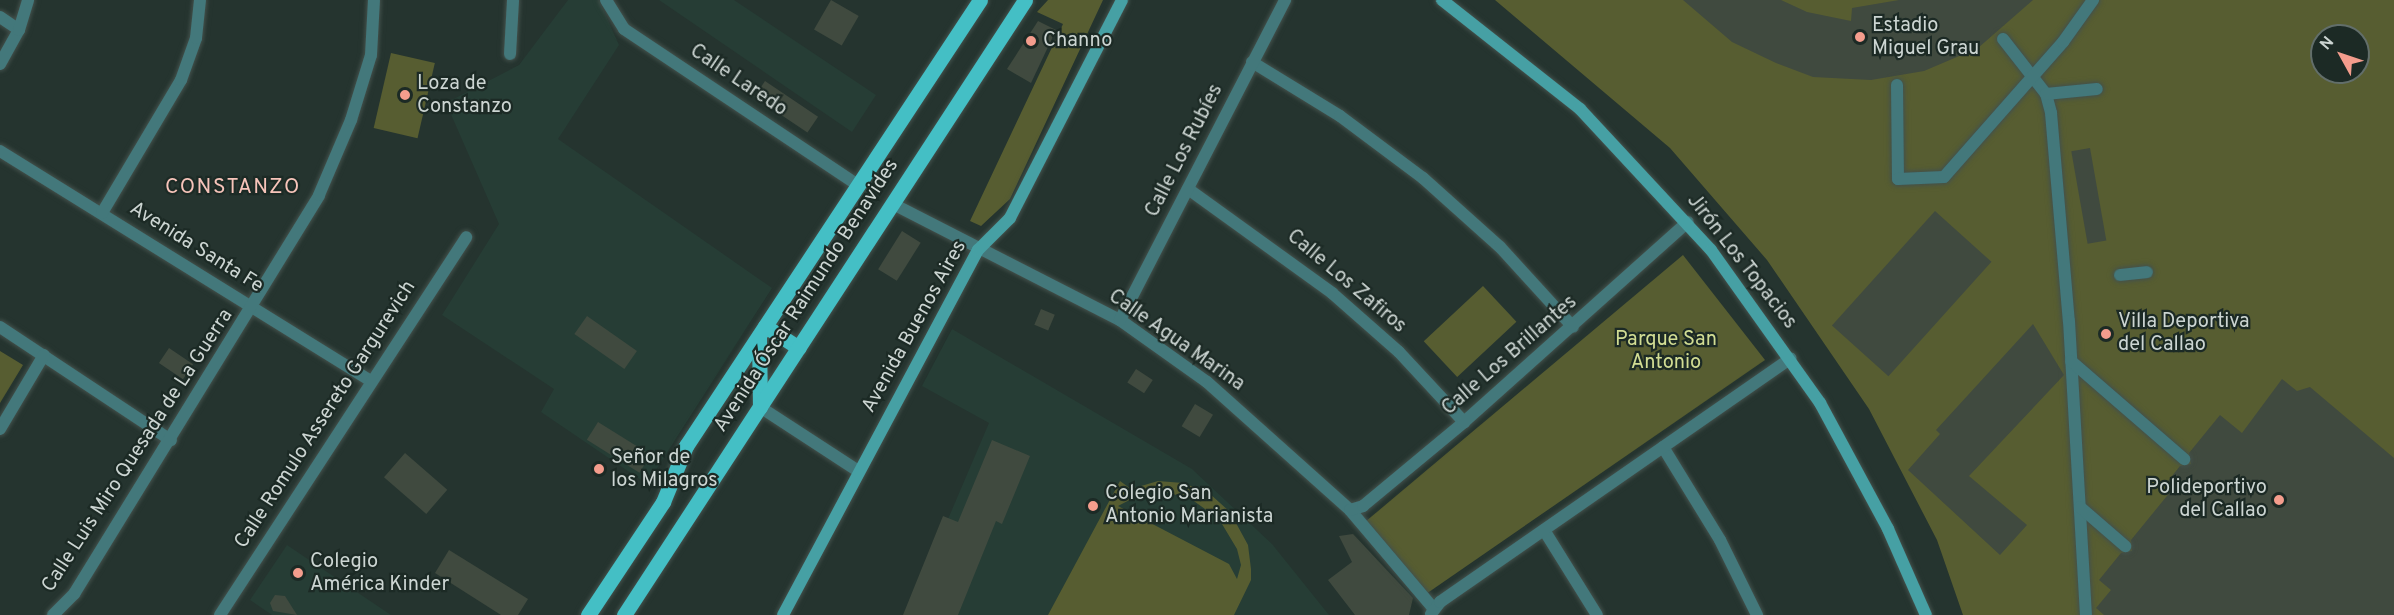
<!DOCTYPE html>
<meta charset="utf-8">
<style>
body{margin:0}
#map{position:relative;width:2394px;height:615px;overflow:hidden;background:#25342f;font-family:Overpass,sans-serif}
div>[style]{position:absolute}
[style*='--x']{left:calc(var(--x)*1px);top:calc(var(--y)*1px);width:calc(var(--w)*1px);rotate:calc(var(--a)*1deg)}
.built>*{inset:0;background:#263d35}
.green>*{inset:0;background:#575d31;transform-origin:0 0}
.building>*{inset:0;background:#404a3f;transform-origin:0 0}
.roads{filter:drop-shadow(0 0 2px #43514c) drop-shadow(0 0 2px #43514c)}
.street>*{height:12px;margin:-6px;padding:0 6px;transform-origin:6px;border-radius:6px;background:#43787b}
.secondary>*{height:12px;margin:-6px;padding:0 6px;transform-origin:6px;border-radius:6px;background:#46a0a4}
.primary>*{height:15px;margin:-7.5px;padding:0 7.5px;transform-origin:7.5px;border-radius:7.5px;background:#44bfc5}
.dots>*{width:16px;height:16px;translate:-50% -50%;box-sizing:border-box;border:3px solid #1c2a25;border-radius:50%}
span{translate:-50% -50%;white-space:nowrap;text-align:center;line-height:1.15;-webkit-text-stroke:4.5px #1c2a25;paint-order:stroke}
.poi-label{font-size:20px;color:#ccd5d2}
.left{translate:0 -50%;text-align:left}
.right{translate:-100% -50%;text-align:right}
.street-label{font-size:20px;color:#ccd5d2}
.park-label{font-size:20px;color:#d2dd93}
.neighbourhood-label{font-size:21px;color:#f7c4ba;letter-spacing:1.5px}
.north{position:absolute;left:2310px;top:24px;width:60px;height:60px;box-sizing:border-box;background:#1c2a25;border:2px solid #626e6a;border-radius:50%;rotate:310deg;font-size:16px;font-weight:700;line-height:24px;text-align:center;color:#ccd5d2}
.north::after{content:'';display:block;margin:auto;width:21px;height:27px;background:#f49d8d;clip-path:polygon(50% 0,100% 100%,50% 72%,0 100%)}
</style>
<div id="map">
<div class="built">
<i style="clip-path:polygon(568px 0,599px 0,619px 45px,558px 139px,772px 288px,647px 484px,541px 412px,554px 389px,442px 315px,499px 224px,446px 103px,519px 65px)"></i>
<i style="clip-path:polygon(659px 0,734px 0,876px 95px,852px 132px)"></i>
<i style="clip-path:polygon(952px 329px,1192px 469px,1272px 544px,1329px 615px,907px 615px,989px 423px,922px 386px)"></i>
<i style="clip-path:polygon(287px 545px,391px 615px,272px 615px,250px 600px)"></i>
</div>
<div class="green">
<i style="clip-path:polygon(1048px 0,1103px 0,1010px 199px,981px 226px,970px 221px,1063px 24px,1037px 12px)"></i>
<i style="clip-path:polygon(evenodd,1495px 0,2394px 0,2394px 615px,1963px 615px,1937px 540px,1869px 409px,1767px 260px,1670px 148px,1495px 0,2322px 36px,2358px 36px,2358px 72px,2322px 72px,2322px 36px)"></i>
<i style="left:391px;top:53px;width:45px;height:77px;rotate:13deg"></i>
<i style="clip-path:polygon(1683px 255px,1765px 360px,1426px 594px,1365px 522px)"></i>
<i style="left:1483px;top:286px;width:49px;height:81px;rotate:47deg"></i>
<i style="clip-path:polygon(0 351px,23px 365px,0 403px)"></i>
<i style="clip-path:polygon(evenodd,1120px 481px,1131px 489px,1158px 481px,1183px 483px,1209px 493px,1230px 512px,1248px 545px,1251px 569px,1251px 580px,1234px 615px,1048px 615px,1120px 481px,1162px 491px,1191px 499px,1219px 519px,1237px 549px,1241px 565px,1237px 579px,1229px 564px,1118px 506px,1143px 493px,1162px 491px)"></i>
</div>
<div class="building">
<i style="left:831px;top:0;width:32px;height:34px;rotate:30deg"></i>
<i style="clip-path:polygon(1683px 0,1781px 0,1807px 12px,1851px 21px,1852px 8px,1899px 0,2033px 0,1978px 48px,1924px 71px,1871px 80px,1813px 77px,1776px 63px,1732px 42px)"></i>
<i style="clip-path:polygon(1038px 21px,1056px 30px,1031px 83px,1007px 69px)"></i>
<i style="left:765px;top:81px;width:64px;height:19px;rotate:34deg"></i>
<i style="left:2090px;top:148px;width:94px;height:19px;rotate:80deg"></i>
<i style="left:1935px;top:211px;width:76px;height:154px;rotate:42deg"></i>
<i style="left:902px;top:231px;width:22px;height:45px;rotate:32deg"></i>
<i style="left:1041px;top:309px;width:15px;height:17px;rotate:23deg"></i>
<i style="left:587px;top:316px;width:61px;height:22px;rotate:35deg"></i>
<i style="clip-path:polygon(2033px 324px,2064px 375px,1969px 476px,2027px 525px,2000px 555px,1908px 470px,1940px 434px,1936px 430px)"></i>
<i style="left:169px;top:348px;width:29px;height:18px;rotate:34deg"></i>
<i style="left:1136px;top:369px;width:20px;height:16px;rotate:33deg"></i>
<i style="clip-path:polygon(2282px 379px,2297px 391px,2310px 387px,2394px 458px,2394px 615px,2104px 615px,2096px 608px,2111px 590px,2099px 580px,2121px 553px,2132px 551px,2131px 540px,2171px 491px,2164px 486px,2180px 466px,2191px 464px,2189px 453px,2220px 415px,2242px 433px)"></i>
<i style="left:1195px;top:404px;width:21px;height:26px;rotate:31deg"></i>
<i style="left:598px;top:422px;width:62px;height:21px;rotate:32deg"></i>
<i style="clip-path:polygon(992px 440px,1030px 456px,1002px 524px,996px 521px,958px 615px,903px 615px,943px 516px,958px 522px)"></i>
<i style="left:405px;top:453px;width:56px;height:32px;rotate:41deg"></i>
<i style="clip-path:polygon(1353px 534px,1413px 598px,1409px 615px,1355px 615px,1328px 580px,1352px 562px,1339px 536px)"></i>
<i style="clip-path:polygon(449px 550px,528px 599px,518px 615px,501px 615px,435px 573px)"></i>
<i style="clip-path:polygon(275px 595px,285px 596px,297px 615px,273px 611px,270px 603px)"></i>
</div>
<div class="roads">
<div class="street">
<i style="--x:606;--y:0;--w:34;--a:58"></i>
<i style="--x:624;--y:29;--w:281;--a:33.7"></i>
<i style="--x:0;--y:17;--w:23;--a:34"></i>
<i style="--x:2003;--y:39;--w:70;--a:52"></i>
<i style="--x:2046;--y:94;--w:20;--a:75"></i>
<i style="--x:2051;--y:113;--w:209;--a:85.1"></i>
<i style="--x:2069;--y:321;--w:294;--a:86.7"></i>
<i style="--x:510;--y:54;--w:54;--a:-86.8"></i>
<i style="--x:1252;--y:62;--w:103;--a:31.5"></i>
<i style="--x:1340;--y:116;--w:104;--a:36.8"></i>
<i style="--x:1423;--y:178;--w:103;--a:41.9"></i>
<i style="--x:1500;--y:247;--w:108;--a:47.6"></i>
<i style="--x:0;--y:64;--w:39;--a:-61"></i>
<i style="--x:19;--y:30;--w:31;--a:-73"></i>
<i style="--x:1897;--y:85;--w:94;--a:89.4"></i>
<i style="--x:1898;--y:179;--w:46;--a:-2.5"></i>
<i style="--x:1944;--y:177;--w:180;--a:-48.6"></i>
<i style="--x:2063;--y:42;--w:52;--a:-54.5"></i>
<i style="--x:2046;--y:94;--w:51;--a:-5.6"></i>
<i style="--x:0;--y:151;--w:435;--a:31.8"></i>
<i style="--x:1188;--y:189;--w:178;--a:35.8"></i>
<i style="--x:1332;--y:293;--w:89;--a:41.4"></i>
<i style="--x:1399;--y:352;--w:96;--a:47.1"></i>
<i style="--x:893;--y:204;--w:255;--a:27.1"></i>
<i style="--x:1120;--y:320;--w:107;--a:35.5"></i>
<i style="--x:1207;--y:382;--w:192;--a:41.8"></i>
<i style="--x:1350;--y:510;--w:128;--a:49.7"></i>
<i style="--x:102;--y:213;--w:155;--a:-59.3"></i>
<i style="--x:181;--y:80;--w:45;--a:-70.3"></i>
<i style="--x:196;--y:38;--w:38;--a:-84"></i>
<i style="--x:2120;--y:275;--w:27;--a:-6"></i>
<i style="--x:1120;--y:320;--w:360;--a:-62.7"></i>
<i style="--x:0;--y:327;--w:205;--a:33.5"></i>
<i style="--x:2071;--y:361;--w:150;--a:40.9"></i>
<i style="--x:760;--y:407;--w:117;--a:33.1"></i>
<i style="--x:0;--y:429;--w:86;--a:-59.3"></i>
<i style="--x:1663;--y:447;--w:109;--a:58.5"></i>
<i style="--x:1720;--y:540;--w:84;--a:63.7"></i>
<i style="--x:2080;--y:507;--w:60;--a:40.9"></i>
<i style="--x:1350;--y:510;--w:14;--a:-17"></i>
<i style="--x:1363;--y:506;--w:131;--a:-39.7"></i>
<i style="--x:1464;--y:422;--w:300;--a:-41.8"></i>
<i style="--x:1544;--y:530;--w:100;--a:58.1"></i>
<i style="--x:1431;--y:614;--w:15;--a:-53"></i>
<i style="--x:1440;--y:602;--w:427;--a:-34.8"></i>
<i style="--x:53;--y:615;--w:30;--a:-45"></i>
<i style="--x:74;--y:594;--w:468;--a:-58.4"></i>
<i style="--x:319;--y:195;--w:82;--a:-66.9"></i>
<i style="--x:351;--y:120;--w:68;--a:-72.9"></i>
<i style="--x:371;--y:55;--w:55;--a:-86.9"></i>
<i style="--x:220;--y:615;--w:451;--a:-56.9"></i>
</div>
<div class="secondary">
<i style="--x:1442;--y:0;--w:176;--a:38.3"></i>
<i style="--x:1580;--y:109;--w:192;--a:47.1"></i>
<i style="--x:1711;--y:250;--w:188;--a:54.5"></i>
<i style="--x:1820;--y:403;--w:143;--a:61.6"></i>
<i style="--x:1888;--y:529;--w:94;--a:66.2"></i>
<i style="--x:783;--y:615;--w:414;--a:-61.9"></i>
<i style="--x:978;--y:250;--w:45;--a:-45"></i>
<i style="--x:1010;--y:218;--w:245;--a:-62.8"></i>
</div>
<div class="primary">
<i style="--x:765;--y:326;--w:40;--a:32.9"></i>
<i style="--x:759;--y:336;--w:71;--a:89.2"></i>
<i style="--x:588;--y:615;--w:136;--a:-56.4"></i>
<i style="--x:663;--y:502;--w:61;--a:-67.7"></i>
<i style="--x:686;--y:446;--w:534;--a:-56.61"></i>
<i style="--x:624;--y:615;--w:734;--a:-56.89"></i>
</div>
</div>
<div class="dots">
<i style="left:1860px;top:37px;background:#f49d8d"></i>
<i style="left:1031px;top:41px;background:#f49d8d"></i>
<i style="left:405px;top:95px;background:#f49d8d"></i>
<i style="left:2106px;top:334px;background:#f49d8d"></i>
<i style="left:599px;top:469px;background:#f49d8d"></i>
<i style="left:2279px;top:500px;background:#f49d8d"></i>
<i style="left:1093px;top:506px;background:#f49d8d"></i>
<i style="left:298px;top:573px;background:#f49d8d"></i>
</div>
<div class="poi-label">
<span class="left" style="left:1872px;top:38px">Estadio<br>Miguel Grau</span>
<span class="left" style="left:1043px;top:41px">Channo</span>
<span class="left" style="left:417px;top:96px">Loza de<br>Constanzo</span>
<span class="left" style="left:2118px;top:334px">Villa Deportiva<br>del Callao</span>
<span class="left" style="left:611px;top:470px">Señor de<br>los Milagros</span>
<span class="right" style="left:2267px;top:500px">Polideportivo<br>del Callao</span>
<span class="left" style="left:1105px;top:506px">Colegio San<br>Antonio Marianista</span>
<span class="left" style="left:310px;top:574px">Colegio<br>América Kinder</span>
</div>
<div class="street-label">
<span style="left:738px;top:81px;rotate:34deg">Calle Laredo</span>
<span style="left:1185px;top:151px;rotate:-63deg">Calle Los Rubíes</span>
<span style="left:196px;top:248px;rotate:32deg">Avenida Santa Fe</span>
<span style="left:1741px;top:262px;rotate:52deg">Jirón Los Topacios</span>
<span style="left:1346px;top:282px;rotate:40deg">Calle Los Zafiros</span>
<span style="left:807px;top:296px;rotate:-57deg">Avenida Óscar Raimundo Benavides</span>
<span style="left:915px;top:327px;rotate:-61deg">Avenida Buenos Aires</span>
<span style="left:1176px;top:341px;rotate:35deg">Calle Agua Marina</span>
<span style="left:1510px;top:356px;rotate:-41deg">Calle Los Brillantes</span>
<span style="left:326px;top:415px;rotate:-57deg">Calle Romulo Assereto Gargurevich</span>
<span style="left:138px;top:451px;rotate:-57deg">Calle Luis Miro Quesada de La Guerra</span>
</div>
<div class="park-label">
<span style="left:1666px;top:352px">Parque San<br>Antonio</span>
</div>
<div class="neighbourhood-label">
<span style="left:233px;top:188px">CONSTANZO</span>
</div>
<div class="north">N</div>
</div>
